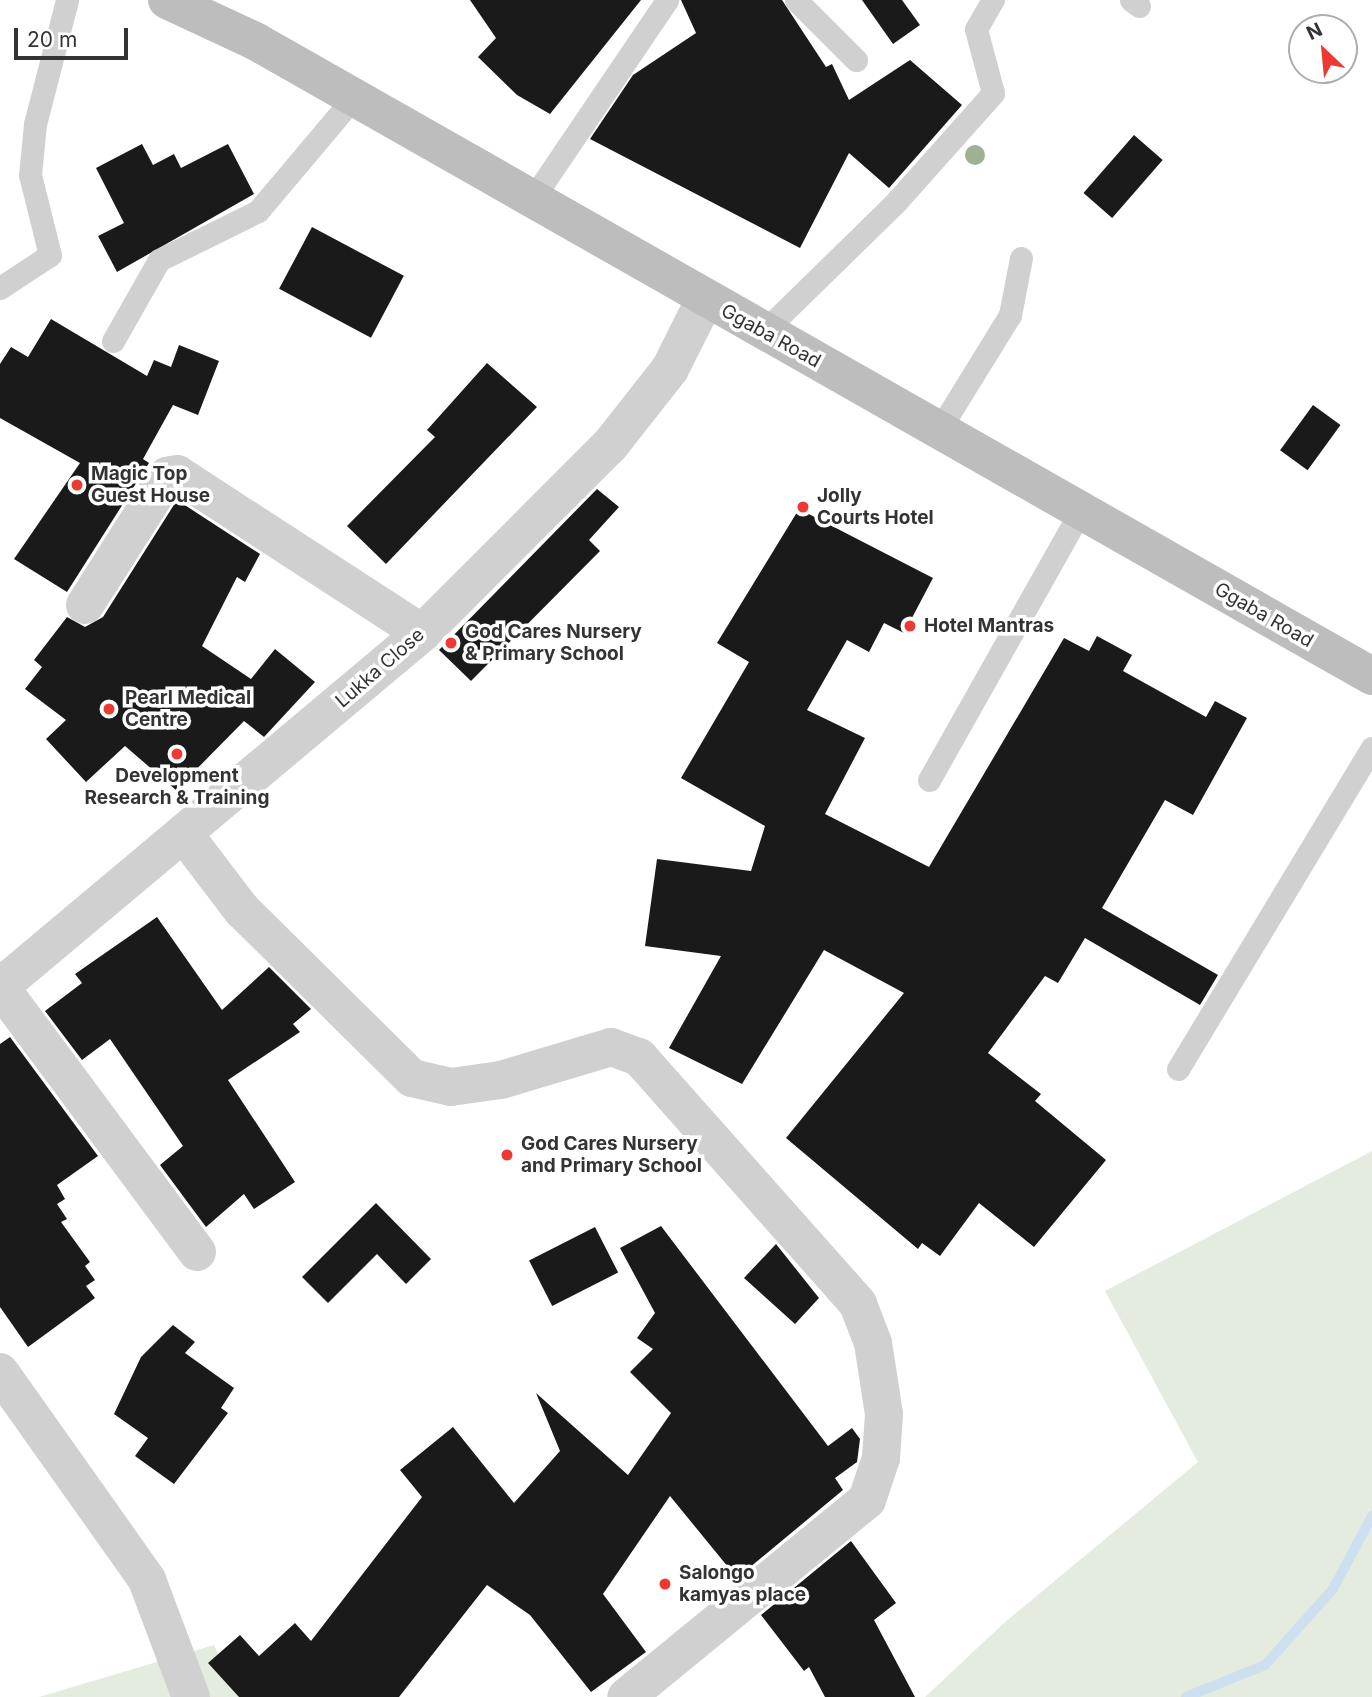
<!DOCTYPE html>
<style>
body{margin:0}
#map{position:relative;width:1372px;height:1697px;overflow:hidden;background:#fff;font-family:Inter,sans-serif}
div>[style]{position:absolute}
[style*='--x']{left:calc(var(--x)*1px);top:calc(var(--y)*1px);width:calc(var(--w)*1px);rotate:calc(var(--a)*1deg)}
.green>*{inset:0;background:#e4ecdf}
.stream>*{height:10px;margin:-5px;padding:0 5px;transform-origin:5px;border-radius:5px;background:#cedfef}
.building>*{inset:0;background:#1a1a1a;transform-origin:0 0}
.lane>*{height:23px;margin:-11.5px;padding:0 11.5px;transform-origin:11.5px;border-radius:11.5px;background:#d0d0d0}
.street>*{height:38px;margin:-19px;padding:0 19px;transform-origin:19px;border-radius:19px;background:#d0d0d0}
.secondary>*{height:38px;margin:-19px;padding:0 19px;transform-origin:19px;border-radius:19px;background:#bdbdbd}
.trees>*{width:20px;height:20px;margin:-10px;border-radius:50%;background:#9fb194}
.dots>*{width:19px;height:19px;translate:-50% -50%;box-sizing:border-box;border:4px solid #fff;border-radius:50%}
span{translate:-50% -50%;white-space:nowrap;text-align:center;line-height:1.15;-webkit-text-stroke:7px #fff;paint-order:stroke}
.street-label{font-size:19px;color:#333}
.poi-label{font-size:19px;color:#333;font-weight:700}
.left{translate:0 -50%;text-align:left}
.north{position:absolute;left:1288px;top:14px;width:70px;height:70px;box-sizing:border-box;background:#fff;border:2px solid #adadad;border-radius:50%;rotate:334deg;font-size:19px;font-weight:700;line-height:28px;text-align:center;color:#333}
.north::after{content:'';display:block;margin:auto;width:24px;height:32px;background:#ec3a33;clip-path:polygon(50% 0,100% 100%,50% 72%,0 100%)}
.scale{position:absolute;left:14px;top:28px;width:114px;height:32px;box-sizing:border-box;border:4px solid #333;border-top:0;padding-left:9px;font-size:21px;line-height:24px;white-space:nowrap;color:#333;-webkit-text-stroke:5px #fff;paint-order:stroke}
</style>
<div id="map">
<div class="green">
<i style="clip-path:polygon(1372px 1151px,1372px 1697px,925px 1697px,1004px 1623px,1198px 1462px,1105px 1291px)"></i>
<i style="clip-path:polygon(214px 1645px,239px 1697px,39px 1697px)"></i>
</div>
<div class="stream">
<i style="--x:1186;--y:1697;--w:85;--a:-22.1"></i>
<i style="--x:1265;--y:1665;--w:102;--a:-48.2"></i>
<i style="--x:1333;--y:1589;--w:83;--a:-61.9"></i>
</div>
<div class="building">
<i style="clip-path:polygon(470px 0,641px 0,550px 114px,517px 95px,478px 57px,496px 38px)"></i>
<i style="clip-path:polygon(681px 0,782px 0,826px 67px,832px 64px,849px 100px,910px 60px,962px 105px,889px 188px,849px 153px,800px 248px,590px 139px,633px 75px,696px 33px)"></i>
<i style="clip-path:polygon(862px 0,902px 0,920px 25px,893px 44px)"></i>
<i style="left:1134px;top:135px;width:38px;height:77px;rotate:41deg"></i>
<i style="clip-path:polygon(142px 144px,153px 165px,174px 154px,181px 168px,228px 144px,254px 194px,117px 272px,98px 236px,124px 223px,96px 168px)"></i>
<i style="left:312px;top:227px;width:104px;height:70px;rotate:28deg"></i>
<i style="clip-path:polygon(51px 319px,147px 376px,154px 360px,171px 367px,179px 345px,219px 361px,198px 415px,173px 405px,143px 459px,149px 463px,67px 592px,14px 559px,80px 463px,0 418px,0 364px,11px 347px,28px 357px)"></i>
<i style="clip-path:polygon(487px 363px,537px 407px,386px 564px,347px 526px,435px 437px,427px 430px)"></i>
<i style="left:1313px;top:405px;width:34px;height:56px;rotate:36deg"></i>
<i style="clip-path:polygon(597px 489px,619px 507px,589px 540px,600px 551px,471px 681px,439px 650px)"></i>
<i style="clip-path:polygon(177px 500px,260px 554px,245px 582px,237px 577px,202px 646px,251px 679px,275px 649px,315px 682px,264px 737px,244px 721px,176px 790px,125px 746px,86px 782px,46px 739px,66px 720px,25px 689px,42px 667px,34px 660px,67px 617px,85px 627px,103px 617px)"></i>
<i style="clip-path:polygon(799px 509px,933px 578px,904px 633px,884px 623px,869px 652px,847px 640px,807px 710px,865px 738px,825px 814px,929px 867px,1064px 638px,1089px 651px,1097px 636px,1132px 655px,1123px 671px,1206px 717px,1215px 701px,1247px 718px,1193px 815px,1165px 800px,1102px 908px,1218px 975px,1200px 1005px,1085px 938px,1058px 983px,1045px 976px,988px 1053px,1041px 1094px,1035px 1101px,1106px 1160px,1034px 1247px,979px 1203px,940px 1256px,922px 1243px,918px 1249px,786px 1138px,904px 993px,824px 950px,742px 1084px,669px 1048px,721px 956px,645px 946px,657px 859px,751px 871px,765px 826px,681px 778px,749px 662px,717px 643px)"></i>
<i style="clip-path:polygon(157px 917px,222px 1010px,269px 967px,311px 1009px,293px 1024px,300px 1032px,228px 1080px,295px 1182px,254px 1209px,244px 1194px,206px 1227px,160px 1165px,183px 1146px,110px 1039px,82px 1060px,45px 1011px,82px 983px,75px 974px)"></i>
<i style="clip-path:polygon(10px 1037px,98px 1156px,57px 1185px,65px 1199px,57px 1204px,67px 1219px,61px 1222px,90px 1262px,85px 1266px,95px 1280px,86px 1286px,95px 1298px,28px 1347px,0 1307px,0 1044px)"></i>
<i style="clip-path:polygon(376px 1203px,431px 1259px,406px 1284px,377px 1254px,328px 1303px,302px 1277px)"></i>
<i style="clip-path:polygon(661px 1226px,828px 1446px,852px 1428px,860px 1439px,857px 1462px,835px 1478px,843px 1490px,737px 1578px,670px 1496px,603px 1594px,646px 1652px,591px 1692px,530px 1615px,487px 1585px,399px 1697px,239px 1697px,208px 1663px,240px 1635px,259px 1656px,295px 1623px,311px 1641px,422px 1497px,400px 1470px,453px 1427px,514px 1503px,560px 1451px,536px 1393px,628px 1475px,671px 1413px,630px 1372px,653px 1349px,637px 1338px,655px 1313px,620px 1248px)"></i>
<i style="left:595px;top:1227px;width:51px;height:74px;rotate:63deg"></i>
<i style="clip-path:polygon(776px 1244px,819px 1298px,795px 1324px,744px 1278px)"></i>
<i style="clip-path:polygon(173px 1325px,195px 1342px,185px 1353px,234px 1388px,221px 1408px,228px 1413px,174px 1484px,135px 1456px,148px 1438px,114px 1414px,141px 1357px)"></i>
<i style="clip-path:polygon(851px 1541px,896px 1603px,874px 1620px,915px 1697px,825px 1697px,809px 1667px,804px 1671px,761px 1615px)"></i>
</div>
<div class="lane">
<i style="--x:796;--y:0;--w:85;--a:45"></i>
<i style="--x:1131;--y:0;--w:10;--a:37"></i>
<i style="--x:531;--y:201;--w:243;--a:-55.9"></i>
<i style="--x:0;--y:288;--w:60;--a:-33.4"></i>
<i style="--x:50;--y:255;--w:82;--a:-104"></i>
<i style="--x:30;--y:175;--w:51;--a:-84.4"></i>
<i style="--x:35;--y:124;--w:128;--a:-75.5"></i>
<i style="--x:763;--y:332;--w:186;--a:-44.3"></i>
<i style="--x:896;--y:202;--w:146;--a:-48.3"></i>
<i style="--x:993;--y:93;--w:66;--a:-104.9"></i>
<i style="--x:976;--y:29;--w:34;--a:-60"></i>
<i style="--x:113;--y:341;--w:93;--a:-60.4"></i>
<i style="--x:159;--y:260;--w:110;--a:-26.3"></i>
<i style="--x:258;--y:211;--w:148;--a:-49.9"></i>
<i style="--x:939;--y:430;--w:135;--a:-58.3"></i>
<i style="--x:1010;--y:315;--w:58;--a:-79.1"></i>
<i style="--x:929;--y:780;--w:310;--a:-60.6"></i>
<i style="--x:1178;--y:1069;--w:375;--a:-58.9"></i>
</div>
<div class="street">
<i style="--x:85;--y:605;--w:153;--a:-57.6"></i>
<i style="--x:167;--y:476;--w:10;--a:-11"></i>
<i style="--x:177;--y:474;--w:292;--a:33"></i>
<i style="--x:184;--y:834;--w:96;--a:52.7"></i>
<i style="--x:242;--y:910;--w:239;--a:44.7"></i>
<i style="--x:412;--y:1078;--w:40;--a:13"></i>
<i style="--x:451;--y:1087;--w:50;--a:-8"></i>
<i style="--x:501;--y:1080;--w:115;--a:-16.7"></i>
<i style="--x:611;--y:1047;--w:30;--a:20"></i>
<i style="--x:639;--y:1057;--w:330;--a:48.4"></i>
<i style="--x:858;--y:1304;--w:42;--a:69"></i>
<i style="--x:873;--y:1343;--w:72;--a:81.2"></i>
<i style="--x:884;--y:1414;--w:44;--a:93.9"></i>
<i style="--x:881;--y:1458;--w:44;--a:108.4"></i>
<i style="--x:867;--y:1500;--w:311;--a:140.7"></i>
<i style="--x:197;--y:1252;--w:330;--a:-126.6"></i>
<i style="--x:0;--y:987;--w:551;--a:-39.99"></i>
<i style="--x:422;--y:633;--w:267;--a:-45"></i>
<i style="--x:611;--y:444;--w:95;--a:-51.8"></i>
<i style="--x:670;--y:369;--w:78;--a:-63.4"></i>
<i style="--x:0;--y:1372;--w:255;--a:54.7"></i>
<i style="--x:147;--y:1580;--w:125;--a:69.4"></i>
</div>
<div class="secondary">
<i style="--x:167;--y:0;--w:97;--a:25"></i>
<i style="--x:255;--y:41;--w:1285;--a:29.62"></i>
</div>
<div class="trees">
<i style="left:975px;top:155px"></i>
</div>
<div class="dots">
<i style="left:77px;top:485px;background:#ec3a33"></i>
<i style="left:803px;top:507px;background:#ec3a33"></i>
<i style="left:910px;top:626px;background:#ec3a33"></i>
<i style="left:451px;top:643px;background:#ec3a33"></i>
<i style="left:109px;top:709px;background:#ec3a33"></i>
<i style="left:177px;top:754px;background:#ec3a33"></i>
<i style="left:507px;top:1155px;background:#ec3a33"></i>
<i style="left:665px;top:1584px;background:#ec3a33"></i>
</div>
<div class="street-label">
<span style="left:771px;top:336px;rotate:29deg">Ggaba Road</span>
<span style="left:1264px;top:615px;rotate:30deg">Ggaba Road</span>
<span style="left:380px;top:668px;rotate:-41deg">Lukka Close</span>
</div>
<div class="poi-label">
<span class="left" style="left:91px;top:485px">Magic Top<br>Guest House</span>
<span class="left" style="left:817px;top:507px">Jolly<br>Courts Hotel</span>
<span class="left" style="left:924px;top:626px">Hotel Mantras</span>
<span class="left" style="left:465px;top:643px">God Cares Nursery<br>&amp; Primary School</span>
<span class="left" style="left:125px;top:709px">Pearl Medical<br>Centre</span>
<span style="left:177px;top:787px">Development<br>Research &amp; Training</span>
<span class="left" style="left:521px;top:1155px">God Cares Nursery<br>and Primary School</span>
<span class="left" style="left:679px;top:1584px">Salongo<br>kamyas place</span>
</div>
<div class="north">N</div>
<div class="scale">20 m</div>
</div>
